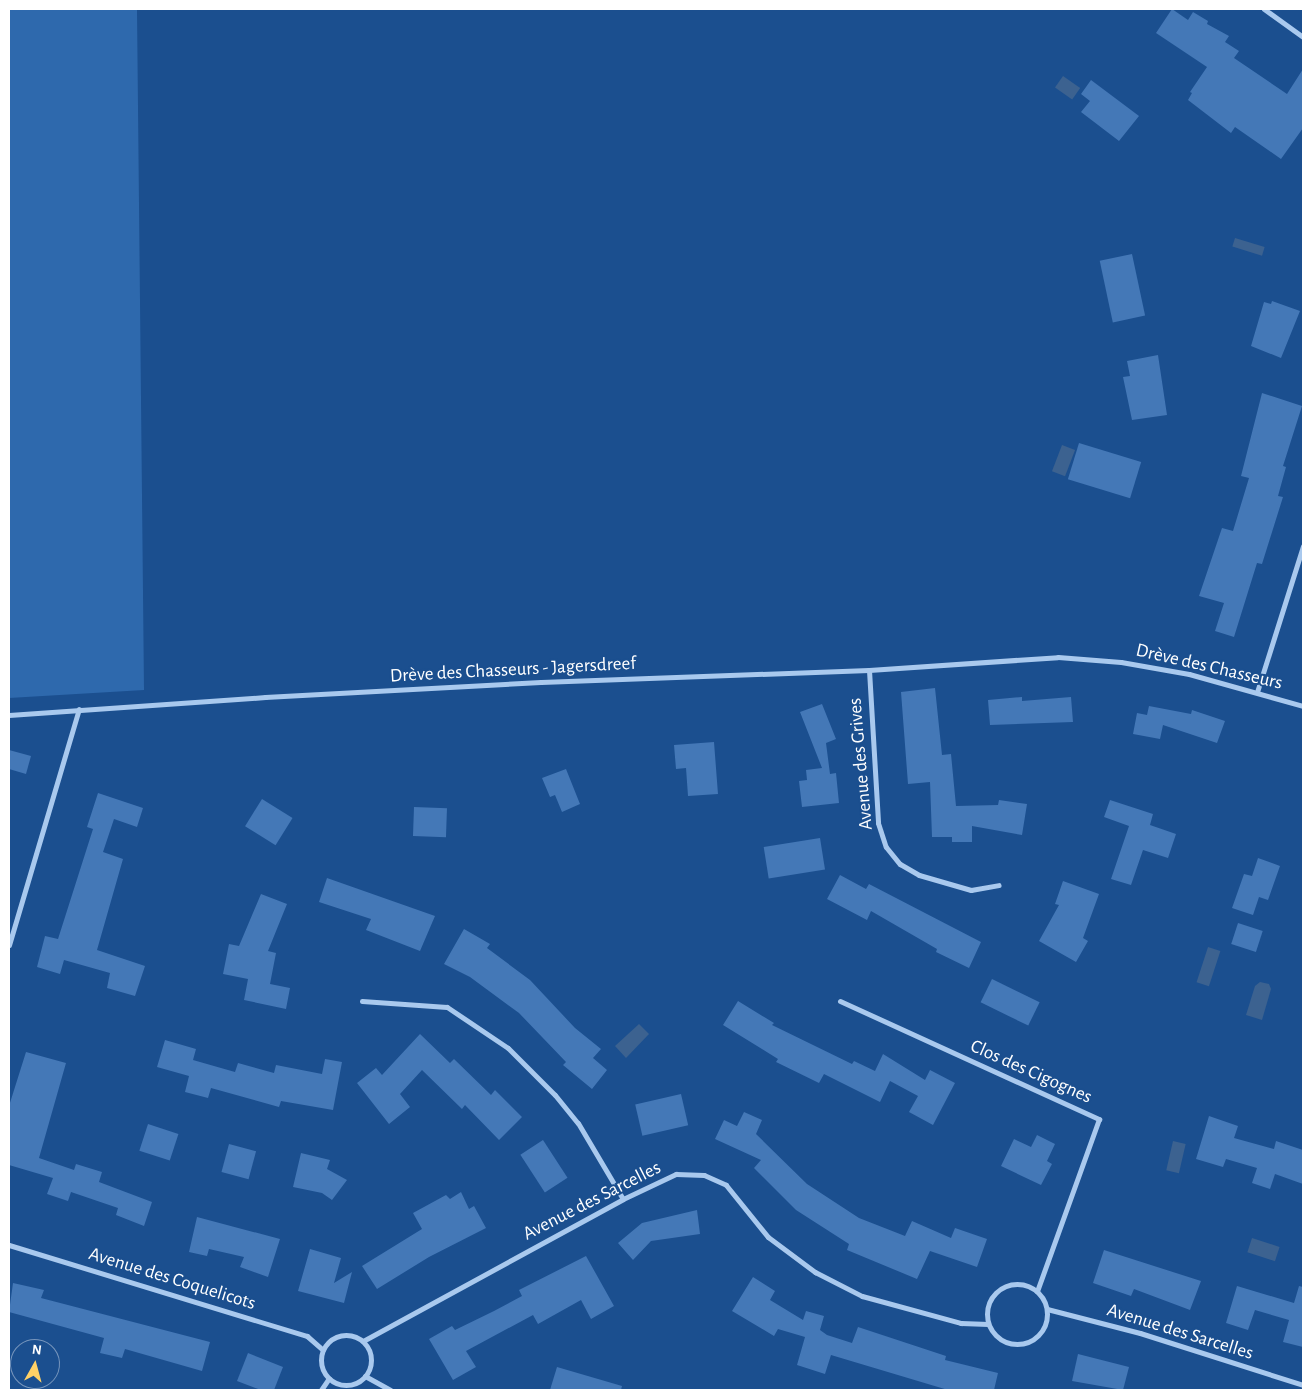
<!DOCTYPE html>
<meta charset="utf-8">
<style>
body{margin:0}
#map{position:relative;width:1312px;height:1399px;overflow:hidden;background:#1b4f8f;font-family:"Alegreya Sans",sans-serif}
div>[style]{position:absolute}
[style*='--x']{left:calc(var(--x)*1px);top:calc(var(--y)*1px);width:calc(var(--w)*1px);rotate:calc(var(--a)*1deg)}
.green>*{inset:0;background:#2e69ad}
.water>*{inset:0;background:#3c6290;transform-origin:0 0}
.building>*{inset:0;background:#4478b7;transform-origin:0 0}
.minor>*{height:5px;margin:-2.5px;padding:0 2.5px;transform-origin:2.5px;border-radius:2.5px;background:#a9c9ee}
.minor>.ring{margin:-2.5px;padding:0;box-sizing:content-box;background:none;border:5px solid #a9c9ee;border-radius:50%}
span{translate:-50% -50%;white-space:nowrap;text-align:center;line-height:1.15;-webkit-text-stroke:4px #1b4f8f;paint-order:stroke}
.street-label{font-size:19px;color:#fff}
.frame{position:absolute;inset:0;border:10px solid #fff;pointer-events:none}
.north{position:absolute;left:10px;top:1339px;width:50px;height:50px;box-sizing:border-box;background:#1b4f8f;border:1px solid #7695bc;border-radius:50%;rotate:7deg;font-size:14px;font-weight:700;line-height:20px;text-align:center;color:#fff}
.north::after{content:'';display:block;margin:auto;width:18px;height:22px;background:#ffd166;clip-path:polygon(50% 0,100% 100%,50% 72%,0 100%)}
</style>
<div id="map">
<div class="green">
<i style="clip-path:polygon(9px 9px,140px 9px,137px 10px,144px 690px,9px 698px)"></i>
</div>
<div class="water">
<i style="left:1063px;top:76px;width:21px;height:14px;rotate:35deg"></i>
<i style="left:1235px;top:238px;width:31px;height:9px;rotate:17deg"></i>
<i style="left:1062px;top:445px;width:14px;height:28px;rotate:21deg"></i>
<i style="left:1208px;top:947px;width:13px;height:37px;rotate:18deg"></i>
<i style="clip-path:polygon(1260px 982px,1269px 984px,1271px 989px,1262px 1020px,1246px 1015px,1255px 986px)"></i>
<i style="clip-path:polygon(639px 1024px,649px 1034px,626px 1058px,615px 1046px)"></i>
<i style="left:1173px;top:1141px;width:13px;height:30px;rotate:13deg"></i>
<i style="left:1252px;top:1238px;width:29px;height:15px;rotate:18deg"></i>
</div>
<div class="building">
<i style="clip-path:polygon(1172px 9px,1188px 20px,1193px 12px,1208px 21px,1207px 24px,1229px 36px,1225px 42px,1239px 51px,1234px 58px,1287px 94px,1303px 69px,1303px 128px,1281px 159px,1235px 127px,1231px 133px,1188px 100px,1192px 93px,1190px 92px,1207px 67px,1156px 33px)"></i>
<i style="clip-path:polygon(1091px 80px,1139px 116px,1119px 141px,1081px 112px,1090px 101px,1081px 94px)"></i>
<i style="left:1132px;top:254px;width:63px;height:33px;rotate:78deg"></i>
<i style="clip-path:polygon(1272px 301px,1300px 311px,1281px 358px,1251px 346px,1264px 302px,1271px 304px)"></i>
<i style="clip-path:polygon(1158px 355px,1167px 415px,1132px 420px,1123px 377px,1130px 376px,1127px 361px)"></i>
<i style="clip-path:polygon(1262px 393px,1302px 406px,1283px 466px,1286px 467px,1278px 496px,1283px 497px,1262px 564px,1257px 563px,1234px 637px,1215px 631px,1224px 603px,1199px 596px,1222px 528px,1233px 531px,1249px 478px,1241px 476px)"></i>
<i style="left:1079px;top:443px;width:65px;height:38px;rotate:17deg"></i>
<i style="clip-path:polygon(935px 688px,942px 755px,951px 754px,956px 806px,998px 805px,999px 800px,1027px 804px,1022px 835px,972px 826px,972px 842px,952px 842px,952px 837px,932px 837px,930px 782px,908px 784px,901px 692px)"></i>
<i style="clip-path:polygon(1022px 697px,1022px 701px,1071px 697px,1073px 722px,990px 725px,988px 700px)"></i>
<i style="clip-path:polygon(822px 704px,836px 739px,826px 743px,830px 774px,836px 773px,839px 803px,802px 807px,799px 781px,807px 780px,806px 770px,822px 768px,800px 712px)"></i>
<i style="clip-path:polygon(1149px 706px,1191px 714px,1192px 710px,1225px 721px,1217px 743px,1163px 725px,1160px 739px,1133px 734px,1137px 713px,1147px 715px)"></i>
<i style="clip-path:polygon(714px 742px,718px 794px,688px 796px,686px 768px,676px 769px,674px 745px)"></i>
<i style="clip-path:polygon(9px 750px,31px 756px,26px 774px,9px 769px)"></i>
<i style="clip-path:polygon(566px 769px,580px 804px,562px 812px,555px 795px,550px 797px,542px 778px)"></i>
<i style="clip-path:polygon(98px 793px,143px 808px,137px 827px,114px 819px,103px 852px,123px 859px,97px 950px,145px 966px,135px 996px,107px 988px,110px 973px,64px 960px,60px 974px,37px 967px,45px 936px,58px 939px,93px 829px,87px 827px)"></i>
<i style="left:262px;top:799px;width:36px;height:32px;rotate:32deg"></i>
<i style="clip-path:polygon(1110px 800px,1153px 814px,1150px 825px,1176px 834px,1168px 858px,1143px 850px,1131px 885px,1111px 879px,1129px 826px,1104px 817px)"></i>
<i style="left:414px;top:807px;width:33px;height:29px;rotate:2deg"></i>
<i style="left:820px;top:838px;width:32px;height:57px;rotate:81deg"></i>
<i style="clip-path:polygon(1258px 858px,1280px 866px,1268px 900px,1259px 897px,1253px 915px,1232px 908px,1244px 874px,1252px 876px)"></i>
<i style="clip-path:polygon(840px 875px,866px 889px,869px 884px,981px 942px,969px 968px,936px 952px,937px 949px,871px 911px,867px 920px,827px 899px)"></i>
<i style="clip-path:polygon(327px 878px,435px 916px,420px 951px,366px 930px,371px 919px,319px 902px)"></i>
<i style="clip-path:polygon(1063px 881px,1099px 894px,1083px 938px,1088px 941px,1076px 962px,1039px 941px,1059px 905px,1055px 904px)"></i>
<i style="clip-path:polygon(261px 894px,287px 904px,268px 951px,276px 953px,270px 984px,290px 988px,286px 1009px,244px 1000px,248px 979px,223px 974px,229px 944px,239px 946px)"></i>
<i style="left:1238px;top:923px;width:26px;height:22px;rotate:18deg"></i>
<i style="clip-path:polygon(464px 929px,490px 944px,487px 948px,530px 980px,575px 1028px,601px 1049px,593px 1058px,607px 1070px,592px 1089px,563px 1065px,566px 1062px,519px 1013px,470px 977px,444px 964px)"></i>
<i style="left:992px;top:979px;width:53px;height:26px;rotate:26deg"></i>
<i style="clip-path:polygon(738px 1001px,774px 1023px,772px 1025px,852px 1064px,854px 1061px,875px 1071px,883px 1054px,925px 1080px,930px 1070px,955px 1083px,933px 1125px,909px 1112px,918px 1096px,890px 1081px,880px 1102px,824px 1074px,819px 1083px,776px 1062px,778px 1059px,723px 1025px)"></i>
<i style="clip-path:polygon(420px 1034px,450px 1063px,454px 1059px,491px 1095px,495px 1090px,522px 1117px,499px 1140px,465px 1105px,462px 1109px,422px 1070px,400px 1094px,410px 1107px,389px 1124px,357px 1083px,376px 1068px,382px 1075px)"></i>
<i style="clip-path:polygon(165px 1040px,196px 1049px,193px 1060px,235px 1072px,238px 1063px,274px 1073px,276px 1065px,322px 1074px,325px 1059px,342px 1062px,333px 1110px,281px 1101px,279px 1107px,211px 1088px,208px 1098px,185px 1092px,189px 1076px,157px 1067px)"></i>
<i style="clip-path:polygon(26px 1052px,66px 1063px,39px 1158px,74px 1170px,76px 1164px,102px 1172px,99px 1182px,152px 1202px,144px 1226px,116px 1215px,118px 1208px,71px 1192px,68px 1201px,47px 1194px,53px 1178px,9px 1165px,9px 1106px)"></i>
<i style="left:681px;top:1094px;width:32px;height:47px;rotate:77deg"></i>
<i style="clip-path:polygon(744px 1112px,762px 1120px,756px 1134px,807px 1184px,859px 1218px,905px 1236px,912px 1221px,951px 1238px,955px 1228px,987px 1239px,977px 1267px,930px 1251px,917px 1279px,847px 1250px,849px 1244px,796px 1210px,754px 1168px,761px 1160px,715px 1139px,724px 1120px,737px 1126px)"></i>
<i style="clip-path:polygon(1209px 1116px,1238px 1126px,1234px 1138px,1274px 1149px,1276px 1141px,1303px 1150px,1303px 1184px,1275px 1174px,1270px 1189px,1252px 1183px,1257px 1168px,1226px 1159px,1223px 1167px,1196px 1159px)"></i>
<i style="left:148px;top:1124px;width:32px;height:28px;rotate:18deg"></i>
<i style="clip-path:polygon(1037px 1135px,1055px 1144px,1047px 1161px,1052px 1164px,1041px 1185px,1001px 1166px,1014px 1139px,1031px 1147px)"></i>
<i style="left:543px;top:1140px;width:45px;height:27px;rotate:57deg"></i>
<i style="left:229px;top:1144px;width:28px;height:29px;rotate:15deg"></i>
<i style="clip-path:polygon(301px 1153px,330px 1160px,327px 1169px,347px 1180px,332px 1200px,322px 1193px,293px 1187px)"></i>
<i style="clip-path:polygon(461px 1192px,469px 1209px,474px 1206px,486px 1228px,429px 1257px,377px 1289px,362px 1266px,422px 1229px,413px 1213px,446px 1195px,450px 1199px)"></i>
<i style="clip-path:polygon(697px 1210px,700px 1234px,651px 1241px,633px 1260px,618px 1243px,642px 1223px)"></i>
<i style="clip-path:polygon(197px 1217px,280px 1239px,268px 1277px,240px 1267px,244px 1257px,209px 1249px,207px 1256px,189px 1252px)"></i>
<i style="clip-path:polygon(310px 1249px,341px 1258px,334px 1283px,352px 1272px,344px 1303px,298px 1291px)"></i>
<i style="clip-path:polygon(1104px 1250px,1201px 1281px,1190px 1310px,1134px 1289px,1131px 1296px,1093px 1283px)"></i>
<i style="clip-path:polygon(586px 1256px,614px 1306px,591px 1319px,581px 1300px,538px 1324px,533px 1315px,466px 1351px,476px 1367px,453px 1380px,429px 1339px,452px 1326px,455px 1330px,494px 1311px,522px 1296px,519px 1290px)"></i>
<i style="clip-path:polygon(753px 1277px,775px 1291px,770px 1300px,803px 1320px,806px 1311px,824px 1316px,820px 1330px,827px 1335px,852px 1343px,858px 1327px,946px 1356px,945px 1360px,998px 1373px,994px 1390px,948px 1390px,831px 1355px,825px 1374px,797px 1365px,805px 1337px,778px 1329px,774px 1336px,732px 1311px)"></i>
<i style="clip-path:polygon(13px 1283px,44px 1290px,41px 1298px,210px 1342px,202px 1371px,125px 1349px,122px 1358px,100px 1353px,104px 1338px,9px 1312px)"></i>
<i style="clip-path:polygon(1237px 1286px,1294px 1303px,1299px 1286px,1303px 1287px,1303px 1347px,1283px 1342px,1289px 1320px,1255px 1310px,1248px 1330px,1226px 1323px)"></i>
<i style="clip-path:polygon(248px 1353px,283px 1367px,274px 1390px,261px 1390px,237px 1381px)"></i>
<i style="clip-path:polygon(1078px 1354px,1129px 1367px,1123px 1390px,1072px 1381px)"></i>
<i style="clip-path:polygon(557px 1367px,622px 1386px,621px 1390px,550px 1390px)"></i>
</div>
<div class="minor">
<i style="--x:1264;--y:9;--w:48;--a:35.7"></i>
<i style="--x:869;--y:670;--w:153;--a:86.6"></i>
<i style="--x:878;--y:823;--w:25;--a:72"></i>
<i style="--x:886;--y:847;--w:22;--a:51"></i>
<i style="--x:900;--y:864;--w:22;--a:30"></i>
<i style="--x:919;--y:875;--w:54;--a:16.1"></i>
<i style="--x:971;--y:890;--w:28;--a:-10"></i>
<i style="--x:1257;--y:692;--w:153;--a:-72.5"></i>
<i style="--x:9;--y:715;--w:257;--a:-4"></i>
<i style="--x:265;--y:697;--w:276;--a:-3.1"></i>
<i style="--x:541;--y:682;--w:328;--a:-2.1"></i>
<i style="--x:869;--y:670;--w:189;--a:-3.9"></i>
<i style="--x:1058;--y:657;--w:63;--a:4.5"></i>
<i style="--x:1121;--y:662;--w:69;--a:10"></i>
<i style="--x:1189;--y:674;--w:118;--a:15.7"></i>
<i style="--x:9;--y:945;--w:246;--a:-73.5"></i>
<i style="--x:362;--y:1001;--w:85;--a:4"></i>
<i style="--x:447;--y:1007;--w:73;--a:33.9"></i>
<i style="--x:508;--y:1048;--w:66;--a:45"></i>
<i style="--x:555;--y:1095;--w:36;--a:51"></i>
<i style="--x:578;--y:1123;--w:88;--a:59.4"></i>
<i style="--x:840;--y:1001;--w:285;--a:24.5"></i>
<i style="--x:1099;--y:1119;--w:183;--a:109.8"></i>
<i style="--x:9;--y:1245;--w:312;--a:17"></i>
<i style="--x:307;--y:1336;--w:21;--a:41"></i>
<i class="ring" style="left:987px;top:1284px;width:55px;height:55px"></i>
<i style="--x:1047;--y:1309;--w:96;--a:14.5"></i>
<i style="--x:1140;--y:1333;--w:171;--a:17.7"></i>
<i class="ring" style="left:321px;top:1335px;width:45px;height:45px"></i>
<i style="--x:363;--y:1341;--w:296;--a:-28.6"></i>
<i style="--x:623;--y:1199;--w:59;--a:-25.3"></i>
<i style="--x:676;--y:1174;--w:28;--a:2"></i>
<i style="--x:704;--y:1175;--w:24;--a:24"></i>
<i style="--x:726;--y:1185;--w:67;--a:51.1"></i>
<i style="--x:768;--y:1237;--w:59;--a:36.7"></i>
<i style="--x:815;--y:1272;--w:53;--a:27.1"></i>
<i style="--x:862;--y:1296;--w:103;--a:15.3"></i>
<i style="--x:961;--y:1323;--w:27;--a:2"></i>
<i style="--x:365;--y:1376;--w:29;--a:29"></i>
<i style="--x:321;--y:1390;--w:14;--a:-56"></i>
</div>
<div class="street-label">
<span style="left:1209px;top:667px;rotate:13deg">Drève des Chasseurs</span>
<span style="left:513px;top:670px;rotate:-3deg">Drève des Chasseurs - Jagersdreef</span>
<span style="left:861px;top:764px;rotate:-95deg">Avenue des Grives</span>
<span style="left:1031px;top:1072px;rotate:24deg">Clos des Cigognes</span>
<span style="left:592px;top:1201px;rotate:-27deg">Avenue des Sarcelles</span>
<span style="left:172px;top:1279px;rotate:17deg">Avenue des Coquelicots</span>
<span style="left:1180px;top:1332px;rotate:17deg">Avenue des Sarcelles</span>
</div>
<div class="frame"></div>
<div class="north">N</div>
</div>
